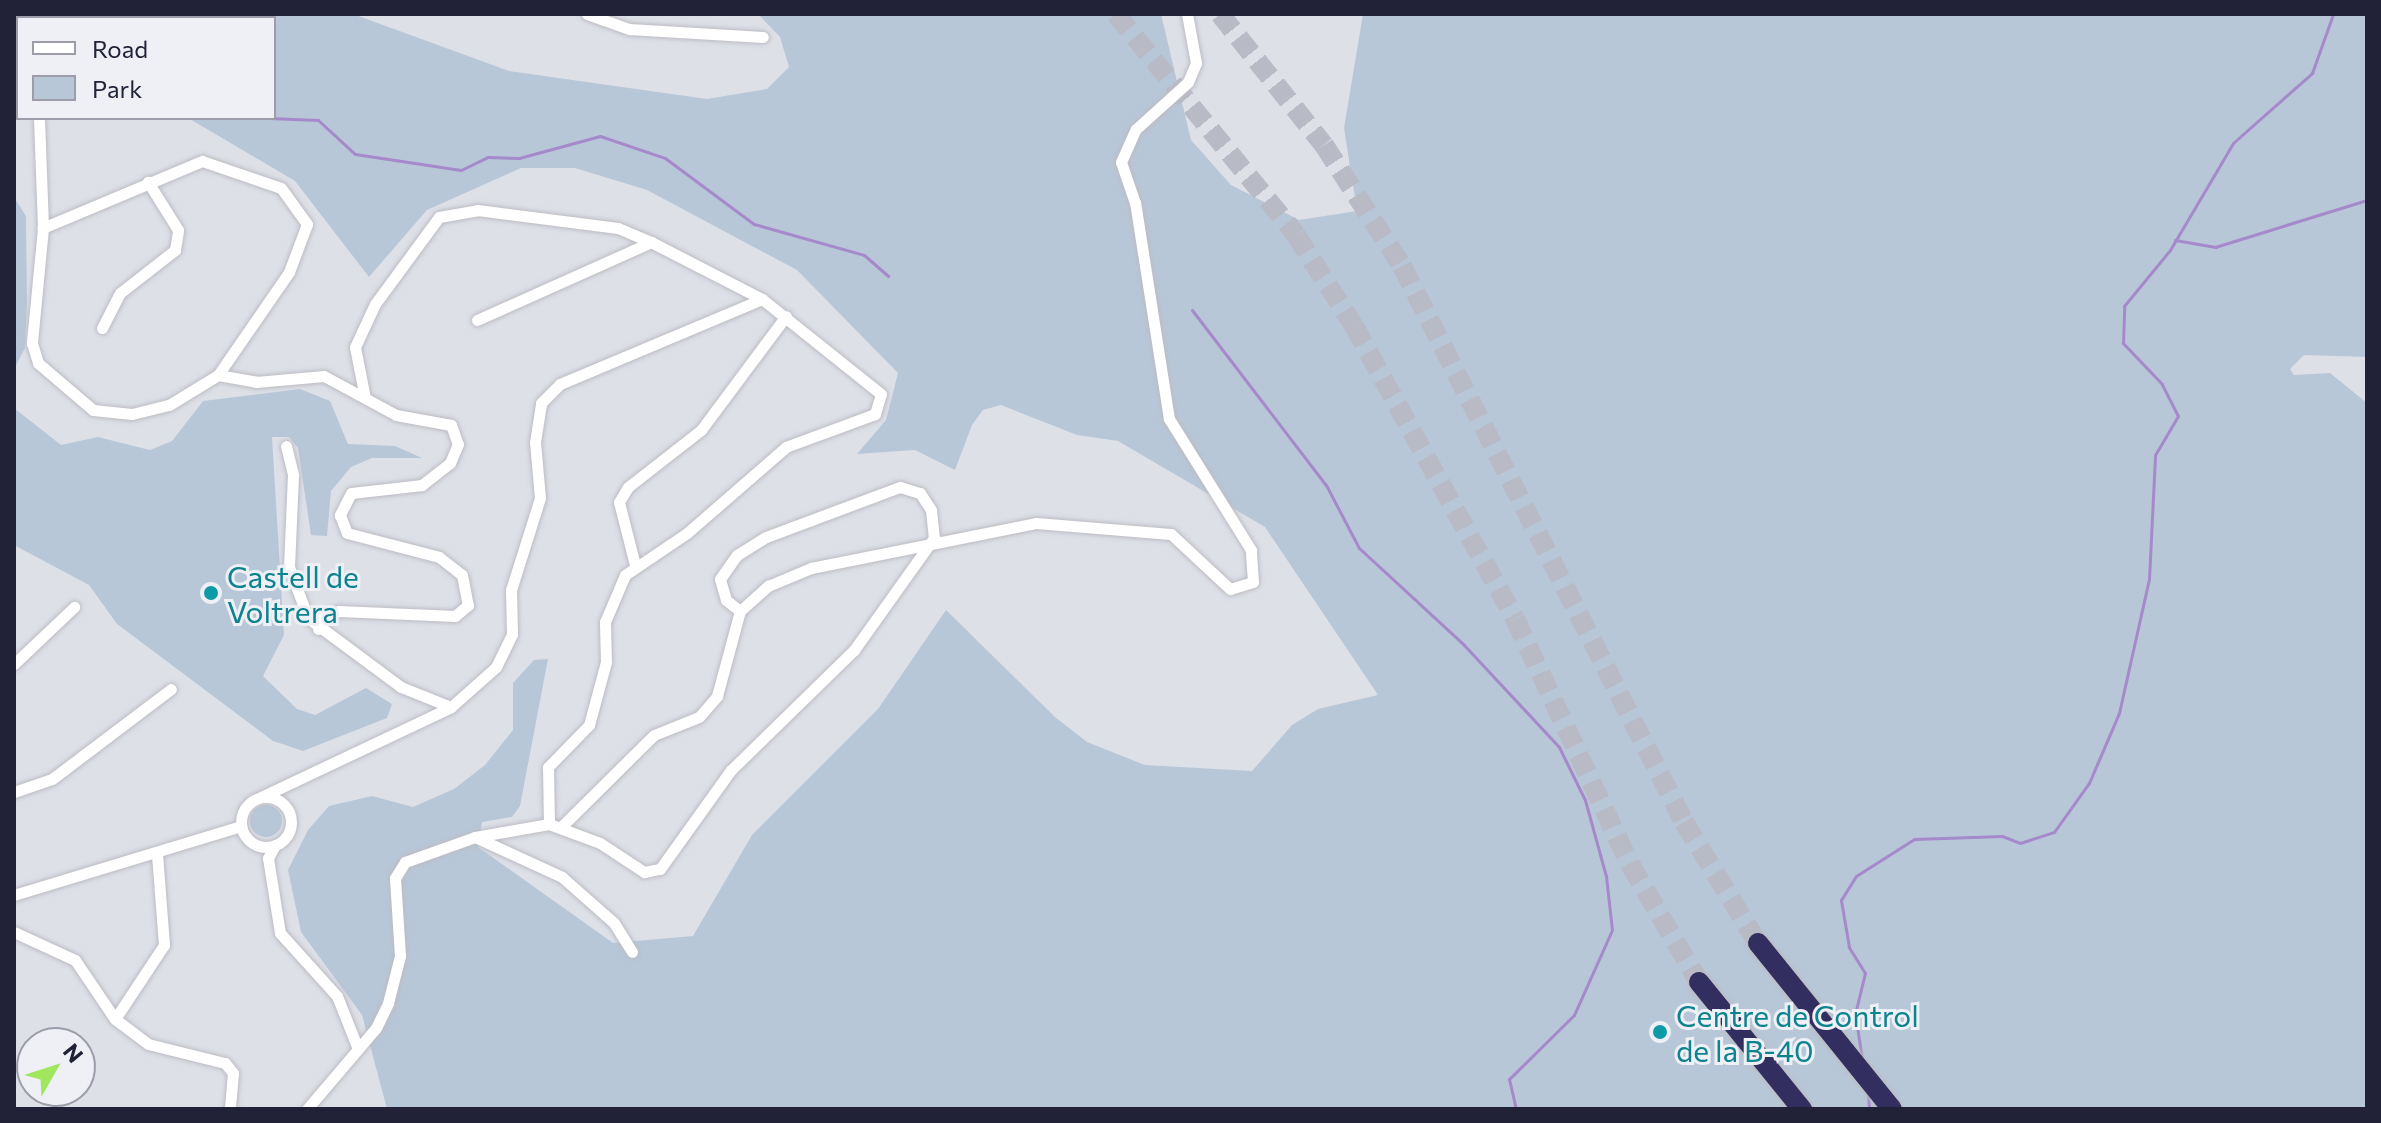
<!DOCTYPE html>
<style>
body{margin:0}
#map{position:relative;width:2381px;height:1123px;overflow:hidden;background:#dee0e8;font-family:Commissioner,sans-serif}
div>[style]{position:absolute}
[style*='--x']{left:calc(var(--x)*1px);top:calc(var(--y)*1px);width:calc(var(--w)*1px);rotate:calc(var(--a)*1deg)}
.green>*{inset:0;background:#b8c7d8}
.round{border-radius:50%}
.stream>*{height:3px;margin:-1.5px;padding:0 1.5px;transform-origin:1.5px;border-radius:1.5px;background:#a589ca}
.motorway-tunnel>*{height:20px;margin-top:-10px;transform-origin:0;background:repeating-linear-gradient(90deg,#b8bac5 0 20px,transparent 0 30px)}
.roads{filter:drop-shadow(0 0 2px #bcbcc3) drop-shadow(0 0 2px #bcbcc3)}
.minor>*{height:11px;margin:-5.5px;padding:0 5.5px;transform-origin:5.5px;border-radius:5.5px;background:#fff}
.minor>.ring{margin:-5.5px;padding:0;box-sizing:content-box;background:none;border:11px solid #fff;border-radius:50%}
.motorway>*{height:20px;margin:-10px;padding:0 10px;transform-origin:10px;border-radius:10px;background:#322f60}
.dots>*{width:22px;height:22px;translate:-50% -50%;box-sizing:border-box;border:4px solid #eef0f5;border-radius:50%}
span{translate:-50% -50%;white-space:nowrap;text-align:center;line-height:1.15;-webkit-text-stroke:6px #eef0f5;paint-order:stroke}
.culture-label{font-size:30px;color:#0d838f}
.left{translate:0 -50%;text-align:left}
.frame{position:absolute;inset:0;border:16px solid #212137;pointer-events:none}
.legend{position:absolute;left:16px;top:16px;width:260px;height:104px;box-sizing:border-box;background:#eef0f5;border:2px solid #9c9da9;margin:0;padding:10px 14px;list-style:none;font-size:24px;color:#212137}
.legend li{display:flex;align-items:center;gap:16px;height:40px}
.legend b{width:40px;border:2px solid #9c9da9}
.north{position:absolute;left:16px;top:1027px;width:80px;height:80px;box-sizing:border-box;background:#eef0f5;border:2px solid #9c9da9;border-radius:50%;rotate:51deg;font-size:22px;font-weight:700;line-height:32px;text-align:center;color:#212137}
.north::after{content:'';display:block;margin:auto;width:28px;height:36px;background:#a0e75d;clip-path:polygon(50% 0,100% 100%,50% 72%,0 100%)}
</style>
<div id="map">
<div class="green">
<i style="clip-path:polygon(189px 14px,353px 14px,509px 71px,707px 99px,767px 89px,789px 67px,780px 37px,758px 14px,1161px 14px,1191px 140px,1231px 185px,1299px 220px,1357px 211px,1344px 128px,1363px 14px,2367px 14px,2367px 357px,2304px 355px,2290px 369px,2294px 375px,2330px 373px,2367px 403px,2367px 1109px,387px 1109px,362px 1015px,301px 932px,288px 870px,308px 830px,329px 806px,372px 796px,413px 807px,454px 789px,485px 765px,513px 730px,513px 683px,534px 660px,548px 659px,520px 806px,512px 817px,482px 822px,478px 847px,613px 943px,693px 936px,752px 835px,878px 709px,946px 610px,1055px 717px,1087px 742px,1145px 765px,1252px 771px,1292px 725px,1318px 709px,1378px 695px,1265px 527px,1118px 441px,1077px 435px,1001px 405px,983px 410px,972px 425px,955px 470px,915px 450px,857px 454px,886px 420px,898px 373px,797px 270px,647px 190px,575px 168px,521px 168px,427px 210px,369px 277px,295px 181px,188px 118px,274px 118px,274px 18px)"></i>
<i style="clip-path:polygon(14px 197px,26px 216px,27px 302px,25px 348px,14px 369px)"></i>
<i style="clip-path:polygon(300px 389px,330px 401px,348px 444px,395px 446px,422px 458px,372px 458px,351px 467px,331px 491px,327px 536px,311px 535px,298px 448px,289px 437px,272px 437px,284px 635px,263px 676px,297px 709px,315px 715px,366px 688px,392px 704px,387px 718px,303px 751px,273px 741px,117px 624px,89px 585px,14px 545px,14px 408px,61px 445px,98px 437px,150px 450px,172px 441px,203px 401px)"></i>
<i class="round" style="left:250px;top:805px;width:32px;height:32px"></i>
</div>
<div class="stream">
<i style="--x:14;--y:26;--w:5;--a:37"></i>
<i style="--x:269;--y:118;--w:49;--a:2.3"></i>
<i style="--x:318;--y:120;--w:50;--a:42.6"></i>
<i style="--x:355;--y:154;--w:107;--a:8.6"></i>
<i style="--x:461;--y:170;--w:30;--a:-26"></i>
<i style="--x:488;--y:157;--w:31;--a:2"></i>
<i style="--x:519;--y:158;--w:84;--a:-15.2"></i>
<i style="--x:600;--y:136;--w:69;--a:18.7"></i>
<i style="--x:665;--y:158;--w:111;--a:36.6"></i>
<i style="--x:754;--y:224;--w:114;--a:15.7"></i>
<i style="--x:864;--y:255;--w:32;--a:41"></i>
<i style="--x:2175;--y:240;--w:41;--a:9.9"></i>
<i style="--x:2215;--y:247;--w:159;--a:-17.2"></i>
<i style="--x:1192;--y:310;--w:220;--a:52.6"></i>
<i style="--x:1326;--y:485;--w:71;--a:62.4"></i>
<i style="--x:1359;--y:548;--w:143;--a:42.7"></i>
<i style="--x:1464;--y:645;--w:139;--a:47"></i>
<i style="--x:1559;--y:747;--w:59;--a:63.9"></i>
<i style="--x:1585;--y:800;--w:79;--a:74.6"></i>
<i style="--x:1606;--y:876;--w:54;--a:83.7"></i>
<i style="--x:1612;--y:930;--w:93;--a:114.1"></i>
<i style="--x:1574;--y:1015;--w:91;--a:135.4"></i>
<i style="--x:1509;--y:1079;--w:31;--a:77"></i>
<i style="--x:1862;--y:1059;--w:46;--a:-98.8"></i>
<i style="--x:1855;--y:1014;--w:42;--a:-76.3"></i>
<i style="--x:1865;--y:973;--w:31;--a:-122"></i>
<i style="--x:1849;--y:947;--w:48;--a:-99.7"></i>
<i style="--x:1841;--y:900;--w:28;--a:-58"></i>
<i style="--x:1856;--y:876;--w:69;--a:-32.5"></i>
<i style="--x:1914;--y:839;--w:88;--a:-2"></i>
<i style="--x:2002;--y:836;--w:19;--a:21"></i>
<i style="--x:2020;--y:843;--w:36;--a:-18"></i>
<i style="--x:2054;--y:832;--w:60;--a:-54.5"></i>
<i style="--x:2089;--y:783;--w:76;--a:-66.8"></i>
<i style="--x:2119;--y:713;--w:137;--a:-77.4"></i>
<i style="--x:2149;--y:579;--w:124;--a:-87.2"></i>
<i style="--x:2155;--y:455;--w:45;--a:-59.5"></i>
<i style="--x:2178;--y:416;--w:36;--a:-117"></i>
<i style="--x:2162;--y:384;--w:57;--a:-133.6"></i>
<i style="--x:2123;--y:343;--w:37;--a:-88"></i>
<i style="--x:2124;--y:306;--w:72;--a:-50.6"></i>
<i style="--x:2170;--y:250;--w:124;--a:-59.5"></i>
<i style="--x:2233;--y:143;--w:106;--a:-41.5"></i>
<i style="--x:2312;--y:73;--w:63;--a:-70.4"></i>
<i style="--x:1868;--y:1094;--w:15;--a:86"></i>
</div>
<div class="motorway-tunnel">
<i style="--x:1116;--y:14;--w:285;--a:50.8"></i>
<i style="--x:1296;--y:235;--w:108;--a:57.5"></i>
<i style="--x:1354;--y:326;--w:334;--a:61.2"></i>
<i style="--x:1515;--y:619;--w:271;--a:64.9"></i>
<i style="--x:1630;--y:864;--w:137;--a:59.7"></i>
<i style="--x:1220;--y:14;--w:167;--a:51.6"></i>
<i style="--x:1324;--y:145;--w:144;--a:57.2"></i>
<i style="--x:1402;--y:266;--w:623;--a:63.11"></i>
<i style="--x:1684;--y:822;--w:142;--a:58.6"></i>
</div>
<div class="roads">
<div class="minor">
<i style="--x:587;--y:14;--w:45;--a:19.7"></i>
<i style="--x:629;--y:29;--w:134;--a:3.4"></i>
<i style="--x:92;--y:18;--w:6;--a:-45"></i>
<i style="--x:14;--y:62;--w:4;--a:0"></i>
<i style="--x:39;--y:118;--w:110;--a:87.9"></i>
<i style="--x:43;--y:228;--w:116;--a:95.5"></i>
<i style="--x:32;--y:343;--w:21;--a:73"></i>
<i style="--x:38;--y:363;--w:72;--a:40.5"></i>
<i style="--x:93;--y:410;--w:39;--a:6"></i>
<i style="--x:132;--y:414;--w:38;--a:-14"></i>
<i style="--x:169;--y:405;--w:57;--a:-31.5"></i>
<i style="--x:218;--y:375;--w:125;--a:-55.4"></i>
<i style="--x:289;--y:272;--w:51;--a:-69.4"></i>
<i style="--x:307;--y:224;--w:44;--a:-125.8"></i>
<i style="--x:281;--y:188;--w:83;--a:-161.1"></i>
<i style="--x:202;--y:161;--w:173;--a:157.2"></i>
<i style="--x:477;--y:320;--w:191;--a:-24.1"></i>
<i style="--x:102;--y:328;--w:39;--a:-63"></i>
<i style="--x:120;--y:293;--w:70;--a:-38"></i>
<i style="--x:175;--y:250;--w:20;--a:-81"></i>
<i style="--x:178;--y:230;--w:57;--a:-122"></i>
<i style="--x:218;--y:375;--w:39;--a:10"></i>
<i style="--x:256;--y:382;--w:68;--a:-5"></i>
<i style="--x:324;--y:376;--w:82;--a:28.4"></i>
<i style="--x:396;--y:415;--w:56;--a:10.3"></i>
<i style="--x:451;--y:425;--w:20;--a:70"></i>
<i style="--x:458;--y:444;--w:21;--a:113"></i>
<i style="--x:450;--y:463;--w:36;--a:142"></i>
<i style="--x:422;--y:485;--w:71;--a:173.6"></i>
<i style="--x:351;--y:493;--w:25;--a:117"></i>
<i style="--x:340;--y:515;--w:19;--a:69"></i>
<i style="--x:347;--y:533;--w:95;--a:14.6"></i>
<i style="--x:439;--y:557;--w:29;--a:38"></i>
<i style="--x:462;--y:575;--w:31;--a:79"></i>
<i style="--x:468;--y:605;--w:17;--a:140"></i>
<i style="--x:455;--y:616;--w:116;--a:-177.5"></i>
<i style="--x:339;--y:611;--w:21;--a:161"></i>
<i style="--x:319;--y:618;--w:11;--a:95"></i>
<i style="--x:365;--y:398;--w:52;--a:-101.1"></i>
<i style="--x:355;--y:347;--w:47;--a:-65.1"></i>
<i style="--x:375;--y:304;--w:108;--a:-53.7"></i>
<i style="--x:439;--y:217;--w:39;--a:-10"></i>
<i style="--x:477;--y:210;--w:142;--a:7.3"></i>
<i style="--x:618;--y:228;--w:36;--a:23"></i>
<i style="--x:651;--y:242;--w:125;--a:27.2"></i>
<i style="--x:762;--y:299;--w:152;--a:38.6"></i>
<i style="--x:881;--y:394;--w:21;--a:107"></i>
<i style="--x:875;--y:414;--w:95;--a:159.7"></i>
<i style="--x:786;--y:447;--w:131;--a:139"></i>
<i style="--x:687;--y:533;--w:75;--a:145.9"></i>
<i style="--x:625;--y:575;--w:51;--a:113.1"></i>
<i style="--x:605;--y:622;--w:40;--a:88.6"></i>
<i style="--x:606;--y:662;--w:65;--a:105.1"></i>
<i style="--x:589;--y:725;--w:59;--a:134.3"></i>
<i style="--x:548;--y:767;--w:57;--a:89"></i>
<i style="--x:286;--y:446;--w:30;--a:76"></i>
<i style="--x:293;--y:475;--w:92;--a:92.5"></i>
<i style="--x:289;--y:567;--w:54;--a:69.6"></i>
<i style="--x:308;--y:618;--w:116;--a:36.6"></i>
<i style="--x:401;--y:687;--w:54;--a:21.8"></i>
<i style="--x:635;--y:565;--w:65;--a:-104.3"></i>
<i style="--x:619;--y:502;--w:17;--a:-59"></i>
<i style="--x:628;--y:487;--w:93;--a:-38"></i>
<i style="--x:701;--y:430;--w:142;--a:-53.3"></i>
<i style="--x:740;--y:611;--w:18;--a:-142"></i>
<i style="--x:726;--y:600;--w:22;--a:-106"></i>
<i style="--x:720;--y:579;--w:29;--a:-55"></i>
<i style="--x:737;--y:555;--w:34;--a:-32"></i>
<i style="--x:766;--y:537;--w:143;--a:-20.5"></i>
<i style="--x:900;--y:487;--w:21;--a:17"></i>
<i style="--x:920;--y:493;--w:20;--a:57"></i>
<i style="--x:931;--y:510;--w:28;--a:84"></i>
<i style="--x:14;--y:664;--w:83;--a:-43.5"></i>
<i style="--x:14;--y:792;--w:40;--a:-18.9"></i>
<i style="--x:52;--y:779;--w:149;--a:-37.1"></i>
<i style="--x:261;--y:797;--w:210;--a:-25.3"></i>
<i style="--x:451;--y:707;--w:60;--a:-41.6"></i>
<i style="--x:496;--y:667;--w:37;--a:-64"></i>
<i style="--x:512;--y:634;--w:44;--a:-91.3"></i>
<i style="--x:511;--y:590;--w:96;--a:-72.5"></i>
<i style="--x:540;--y:498;--w:56;--a:-95.1"></i>
<i style="--x:535;--y:442;--w:39;--a:-81"></i>
<i style="--x:541;--y:403;--w:27;--a:-45"></i>
<i style="--x:560;--y:384;--w:219;--a:-22.8"></i>
<i class="ring" style="left:241px;top:797px;width:39px;height:39px"></i>
<i style="--x:563;--y:825;--w:128;--a:-44.7"></i>
<i style="--x:654;--y:735;--w:48;--a:-21.8"></i>
<i style="--x:699;--y:717;--w:28;--a:-49"></i>
<i style="--x:717;--y:696;--w:88;--a:-74.9"></i>
<i style="--x:740;--y:611;--w:38;--a:-42"></i>
<i style="--x:768;--y:586;--w:47;--a:-22.7"></i>
<i style="--x:811;--y:568;--w:229;--a:-11.3"></i>
<i style="--x:1036;--y:523;--w:135;--a:4.7"></i>
<i style="--x:1171;--y:534;--w:81;--a:43"></i>
<i style="--x:1230;--y:589;--w:24;--a:-17"></i>
<i style="--x:1253;--y:582;--w:32;--a:-94"></i>
<i style="--x:1251;--y:550;--w:155;--a:-122"></i>
<i style="--x:1169;--y:419;--w:219;--a:-98.9"></i>
<i style="--x:1135;--y:203;--w:43;--a:-108.9"></i>
<i style="--x:1121;--y:162;--w:36;--a:-66"></i>
<i style="--x:1136;--y:129;--w:70;--a:-42.1"></i>
<i style="--x:1188;--y:82;--w:21;--a:-67"></i>
<i style="--x:1196;--y:63;--w:50;--a:-100.4"></i>
<i style="--x:475;--y:837;--w:96;--a:24.7"></i>
<i style="--x:562;--y:877;--w:69;--a:41.5"></i>
<i style="--x:614;--y:923;--w:34;--a:58"></i>
<i style="--x:275;--y:845;--w:15;--a:118"></i>
<i style="--x:268;--y:858;--w:76;--a:80.9"></i>
<i style="--x:280;--y:933;--w:85;--a:47.9"></i>
<i style="--x:337;--y:996;--w:57;--a:68.4"></i>
<i style="--x:14;--y:895;--w:237;--a:-16.9"></i>
<i style="--x:14;--y:932;--w:67;--a:24.7"></i>
<i style="--x:75;--y:960;--w:71;--a:55.9"></i>
<i style="--x:115;--y:1019;--w:41;--a:37.1"></i>
<i style="--x:148;--y:1044;--w:79;--a:13.9"></i>
<i style="--x:225;--y:1063;--w:13;--a:51"></i>
<i style="--x:233;--y:1073;--w:36;--a:95"></i>
<i style="--x:115;--y:1019;--w:89;--a:-56.5"></i>
<i style="--x:164;--y:945;--w:92;--a:-94.4"></i>
<i style="--x:307;--y:1109;--w:106;--a:-49.6"></i>
<i style="--x:376;--y:1028;--w:28;--a:-64"></i>
<i style="--x:388;--y:1003;--w:49;--a:-75.7"></i>
<i style="--x:400;--y:956;--w:78;--a:-93.7"></i>
<i style="--x:395;--y:878;--w:19;--a:-58"></i>
<i style="--x:405;--y:862;--w:74;--a:-19.7"></i>
<i style="--x:475;--y:837;--w:75;--a:-10"></i>
<i style="--x:549;--y:824;--w:54;--a:20.4"></i>
<i style="--x:600;--y:843;--w:53;--a:33.4"></i>
<i style="--x:644;--y:872;--w:16;--a:-11"></i>
<i style="--x:660;--y:869;--w:122;--a:-54.4"></i>
<i style="--x:731;--y:770;--w:172;--a:-44.3"></i>
<i style="--x:854;--y:650;--w:138;--a:-54.5"></i>
</div>
<div class="motorway">
<i style="--x:1758;--y:943;--w:213;--a:51.1"></i>
<i style="--x:1699;--y:982;--w:164;--a:51"></i>
</div>
</div>
<div class="dots">
<i style="left:211px;top:593px;background:#0f9aa8"></i>
<i style="left:1660px;top:1032px;background:#0f9aa8"></i>
</div>
<div class="culture-label">
<span class="left" style="left:227px;top:593px">Castell de<br>Voltrera</span>
<span class="left" style="left:1676px;top:1032px">Centre de Control<br>de la B-40</span>
</div>
<div class="frame"></div>
<ul class="legend">
<li><b style="height:10px;background:#fff"></b>Road</li>
<li><b style="height:22px;background:#b8c7d8"></b>Park</li>
</ul>
<div class="north">N</div>
</div>
